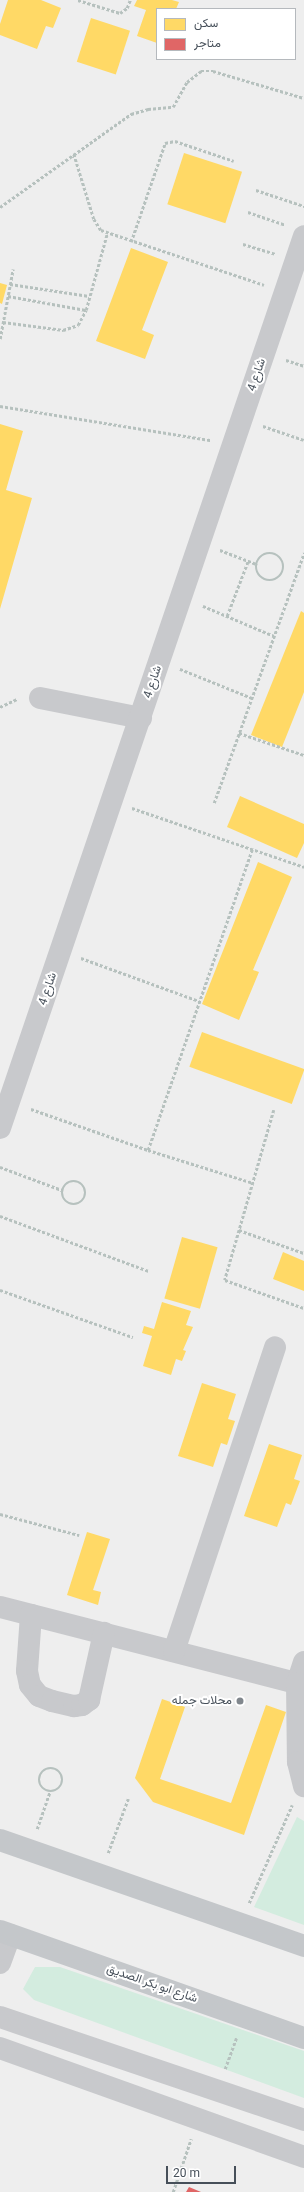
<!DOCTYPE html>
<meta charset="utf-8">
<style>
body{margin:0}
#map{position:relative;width:304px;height:2192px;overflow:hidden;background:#eee;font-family:Roboto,Vazirmatn,sans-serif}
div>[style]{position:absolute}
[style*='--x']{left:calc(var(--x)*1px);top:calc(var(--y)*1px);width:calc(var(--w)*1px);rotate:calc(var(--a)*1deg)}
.green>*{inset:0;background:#d3ecdf}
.homes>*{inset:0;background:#ffd966;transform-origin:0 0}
.shops>*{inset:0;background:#e06666}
.path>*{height:2.5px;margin-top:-1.25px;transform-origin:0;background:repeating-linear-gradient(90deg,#b6c1be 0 3px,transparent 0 5px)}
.path>.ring{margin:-1.25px;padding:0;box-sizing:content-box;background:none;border:2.5px solid #b6c1be;border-radius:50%}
.minor>*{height:22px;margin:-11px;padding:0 11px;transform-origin:11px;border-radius:11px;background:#c8c9cc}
.major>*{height:22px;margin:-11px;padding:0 11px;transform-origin:11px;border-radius:11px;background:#c4c7ca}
.dots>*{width:11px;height:11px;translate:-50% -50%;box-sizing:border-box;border:2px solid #fff;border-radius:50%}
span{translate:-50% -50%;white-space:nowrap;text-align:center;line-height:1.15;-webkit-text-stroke:4px #fff;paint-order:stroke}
.street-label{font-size:12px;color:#464f59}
.poi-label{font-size:12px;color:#464f59}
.right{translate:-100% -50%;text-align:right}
.legend{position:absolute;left:156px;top:8px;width:140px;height:52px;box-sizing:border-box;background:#fff;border:1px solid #b5b9bd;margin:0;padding:5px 7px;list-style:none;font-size:12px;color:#464f59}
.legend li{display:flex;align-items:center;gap:8px;height:20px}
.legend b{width:20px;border:1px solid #b5b9bd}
.scale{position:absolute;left:166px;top:2166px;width:70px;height:18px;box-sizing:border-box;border:2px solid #464f59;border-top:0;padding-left:5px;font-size:12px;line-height:14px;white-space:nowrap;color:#464f59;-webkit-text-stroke:3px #fff;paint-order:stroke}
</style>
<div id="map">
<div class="green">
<i style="clip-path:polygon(297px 1817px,304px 1821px,304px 1925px,254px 1907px)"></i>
<i style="clip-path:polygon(35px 1967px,60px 1967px,304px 2051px,304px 2098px,34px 2000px,23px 1989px)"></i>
</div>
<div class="homes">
<i style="clip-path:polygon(8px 0,41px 0,61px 8px,53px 28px,46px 26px,37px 49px,0 35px,0 24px)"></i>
<i style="clip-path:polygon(137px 0,172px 0,179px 2px,176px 9px,157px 9px,157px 43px,137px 36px,146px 10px,134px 6px)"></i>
<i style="left:91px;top:18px;width:41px;height:46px;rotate:18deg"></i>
<i style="left:184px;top:153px;width:61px;height:54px;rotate:18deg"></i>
<i style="clip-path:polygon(131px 248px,168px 262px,142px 330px,154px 335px,145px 359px,96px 341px)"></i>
<i style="clip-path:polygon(0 283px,7px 285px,2px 304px,0 303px)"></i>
<i style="clip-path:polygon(0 424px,23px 431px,6px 490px,32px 498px,0 609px)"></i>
<i style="clip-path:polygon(301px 611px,304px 613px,304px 692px,282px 747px,251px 735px)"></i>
<i style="clip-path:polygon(240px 796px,304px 824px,304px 843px,297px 858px,227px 827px)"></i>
<i style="clip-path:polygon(258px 862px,292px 877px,253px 970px,259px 972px,239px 1020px,202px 1004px)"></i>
<i style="left:202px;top:1032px;width:109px;height:37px;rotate:20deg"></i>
<i style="left:182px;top:1237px;width:37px;height:64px;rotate:16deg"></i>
<i style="clip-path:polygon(283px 1252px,304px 1261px,304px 1291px,273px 1279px)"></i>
<i style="clip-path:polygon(162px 1302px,191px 1311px,186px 1325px,193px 1327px,183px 1350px,186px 1351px,182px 1361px,176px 1359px,171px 1375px,143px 1366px,152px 1336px,142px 1333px,144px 1326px,154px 1329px)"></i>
<i style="clip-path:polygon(202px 1383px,236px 1394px,228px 1419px,235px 1421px,227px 1445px,221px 1443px,213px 1467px,178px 1456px)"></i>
<i style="clip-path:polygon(269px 1444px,302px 1455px,294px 1479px,300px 1481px,291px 1505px,286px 1503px,277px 1527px,244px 1516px)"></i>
<i style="clip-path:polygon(87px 1532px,110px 1539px,93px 1590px,101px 1592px,98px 1605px,67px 1595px)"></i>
<i style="clip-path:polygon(162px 1699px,185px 1707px,160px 1779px,231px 1803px,266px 1705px,286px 1712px,244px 1835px,153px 1802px,135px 1778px)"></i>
</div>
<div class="shops">
<i style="clip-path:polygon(189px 2187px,201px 2192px,186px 2192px)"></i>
</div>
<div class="path">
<i style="--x:78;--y:0;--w:44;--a:17.2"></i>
<i style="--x:120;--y:13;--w:9;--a:-36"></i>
<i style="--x:127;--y:8;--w:9;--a:-69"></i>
<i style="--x:74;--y:154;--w:68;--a:72.9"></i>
<i style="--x:94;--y:219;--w:13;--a:58"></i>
<i style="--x:101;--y:230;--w:172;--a:18.6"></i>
<i style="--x:256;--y:190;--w:51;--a:18.4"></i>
<i style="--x:0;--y:207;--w:161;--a:-35.4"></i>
<i style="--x:131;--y:114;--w:18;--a:-16"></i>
<i style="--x:148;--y:109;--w:25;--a:-5"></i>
<i style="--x:173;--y:107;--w:29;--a:-61"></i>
<i style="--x:187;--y:82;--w:18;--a:-38"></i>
<i style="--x:201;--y:71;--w:12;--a:0"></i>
<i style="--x:213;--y:71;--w:95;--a:16.5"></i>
<i style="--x:248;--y:212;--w:39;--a:19"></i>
<i style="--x:131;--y:242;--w:105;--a:-71"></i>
<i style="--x:165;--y:143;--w:10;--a:-11"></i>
<i style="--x:175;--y:141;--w:62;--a:18.7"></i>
<i style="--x:243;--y:244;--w:34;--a:17"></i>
<i style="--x:10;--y:284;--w:80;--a:8.6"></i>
<i style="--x:8;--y:296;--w:79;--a:10.2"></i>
<i style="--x:3;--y:322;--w:61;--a:7.6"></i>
<i style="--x:63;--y:330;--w:16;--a:-18"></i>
<i style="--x:78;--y:325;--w:17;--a:-62"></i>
<i style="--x:86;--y:310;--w:79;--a:-74.6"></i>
<i style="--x:0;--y:339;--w:71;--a:-79.5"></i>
<i style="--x:286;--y:360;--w:19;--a:18"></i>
<i style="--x:0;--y:406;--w:214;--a:9.2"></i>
<i style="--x:263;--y:426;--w:43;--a:18.9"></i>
<i style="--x:220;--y:550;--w:40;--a:21"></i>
<i class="ring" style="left:256px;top:553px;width:25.5px;height:25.5px"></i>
<i style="--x:203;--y:606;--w:77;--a:22.9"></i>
<i style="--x:227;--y:616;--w:59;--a:-69.1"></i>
<i style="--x:180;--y:669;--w:78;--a:21.9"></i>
<i style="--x:0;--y:707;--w:19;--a:-25"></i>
<i style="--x:239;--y:733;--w:69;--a:18.7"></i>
<i style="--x:214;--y:803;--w:266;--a:-70.2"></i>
<i style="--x:132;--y:808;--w:182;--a:18.9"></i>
<i style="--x:81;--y:958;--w:126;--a:20"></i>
<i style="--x:31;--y:1109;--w:124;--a:19.3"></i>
<i style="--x:148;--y:1150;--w:110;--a:17.4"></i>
<i style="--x:274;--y:1110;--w:177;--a:106.1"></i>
<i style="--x:225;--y:1280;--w:84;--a:19.5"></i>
<i style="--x:148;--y:1150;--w:318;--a:-70.9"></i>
<i style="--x:0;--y:1167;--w:66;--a:20.4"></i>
<i class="ring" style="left:62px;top:1181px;width:21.5px;height:21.5px"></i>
<i style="--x:0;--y:1216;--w:159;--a:20.3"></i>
<i style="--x:239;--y:1230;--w:69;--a:19.5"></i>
<i style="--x:0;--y:1290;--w:141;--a:19.5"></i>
<i style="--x:0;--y:1514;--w:82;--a:14.9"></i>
<i class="ring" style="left:39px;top:1768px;width:21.5px;height:21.5px"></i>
<i style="--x:37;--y:1829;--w:39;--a:-71"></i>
<i style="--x:108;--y:1853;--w:58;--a:-69.7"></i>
<i style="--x:249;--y:1903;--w:107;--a:-66.3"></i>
<i style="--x:225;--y:2069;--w:33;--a:-70"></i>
<i style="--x:173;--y:2192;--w:56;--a:-71.2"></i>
</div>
<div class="minor">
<i style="--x:40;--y:698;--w:103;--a:11.2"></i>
<i style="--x:0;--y:1128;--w:942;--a:-71.18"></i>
<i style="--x:0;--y:1607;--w:307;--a:14.4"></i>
<i style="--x:31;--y:1615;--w:56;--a:94.1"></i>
<i style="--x:27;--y:1671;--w:14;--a:78"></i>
<i style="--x:30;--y:1685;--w:14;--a:51"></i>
<i style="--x:39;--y:1696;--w:14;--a:21"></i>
<i style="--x:52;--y:1701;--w:23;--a:13"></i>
<i style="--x:74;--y:1706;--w:8;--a:-7"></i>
<i style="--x:82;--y:1705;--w:9;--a:-36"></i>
<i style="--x:89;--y:1700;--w:69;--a:-77.4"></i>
<i style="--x:174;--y:1651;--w:320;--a:-71.6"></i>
<i style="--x:304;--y:1662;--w:22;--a:108"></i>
<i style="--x:297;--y:1683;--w:79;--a:89.3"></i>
<i style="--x:298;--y:1762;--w:25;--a:76"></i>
<i style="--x:0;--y:1963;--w:30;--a:-70"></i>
<i style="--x:0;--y:2017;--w:321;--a:18.7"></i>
<i style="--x:0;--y:2048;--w:323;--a:19.7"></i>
</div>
<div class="major">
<i style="--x:0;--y:1840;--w:322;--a:19.2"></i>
<i style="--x:0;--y:1931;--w:322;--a:19.4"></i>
</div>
<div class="dots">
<i style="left:240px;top:1701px;background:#81878d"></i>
</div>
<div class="street-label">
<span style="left:257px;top:375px;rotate:-71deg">شارع 4</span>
<span style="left:153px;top:682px;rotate:-71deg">شارع 4</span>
<span style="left:48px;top:989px;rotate:-71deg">شارع 4</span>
<span style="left:152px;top:1984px;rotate:19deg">شارع ابو بكر الصديق</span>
</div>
<div class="poi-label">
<span class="right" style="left:232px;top:1701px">محلات جمله</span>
</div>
<ul class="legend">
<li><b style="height:11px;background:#ffd966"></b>سكن</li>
<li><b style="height:11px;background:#e06666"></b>متاجر</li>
</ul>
<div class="scale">20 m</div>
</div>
